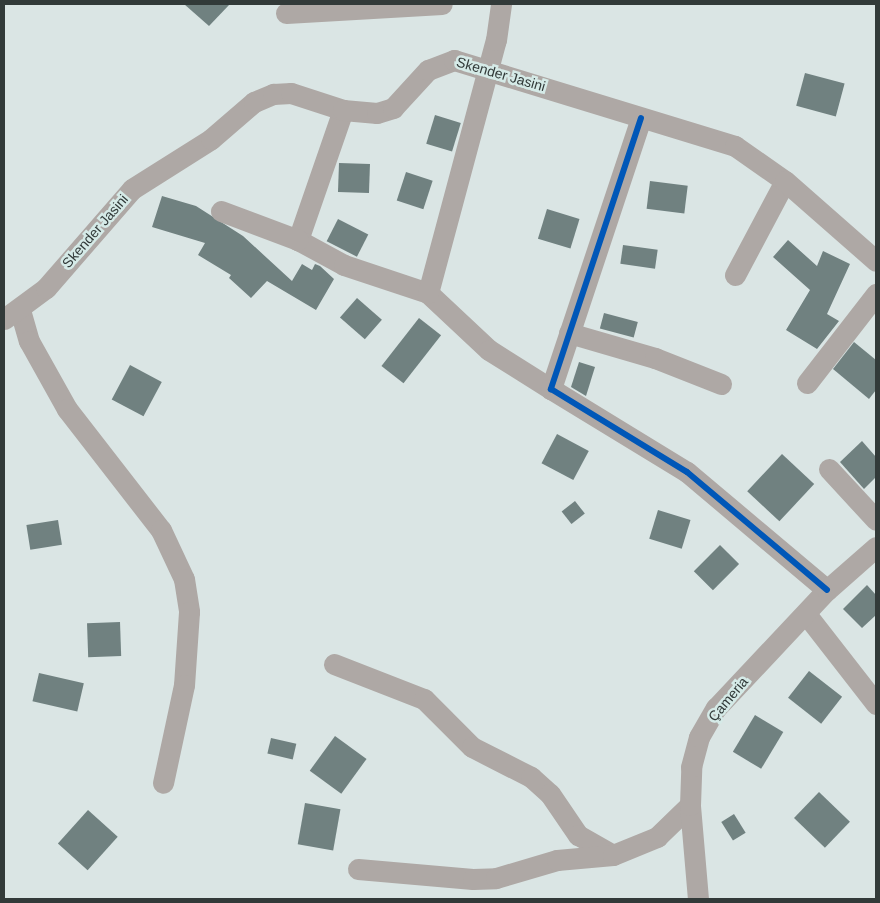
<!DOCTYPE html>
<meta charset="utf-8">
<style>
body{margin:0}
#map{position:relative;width:880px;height:903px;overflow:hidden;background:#dae5e4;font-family:Arial,sans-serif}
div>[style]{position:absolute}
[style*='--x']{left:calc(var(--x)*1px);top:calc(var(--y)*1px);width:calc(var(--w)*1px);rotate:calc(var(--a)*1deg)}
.building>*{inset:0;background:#708180;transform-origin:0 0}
.minor>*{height:21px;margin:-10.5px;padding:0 10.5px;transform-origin:10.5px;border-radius:10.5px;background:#aea8a5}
.cycleway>*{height:6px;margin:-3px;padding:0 3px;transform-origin:3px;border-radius:3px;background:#0057b8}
span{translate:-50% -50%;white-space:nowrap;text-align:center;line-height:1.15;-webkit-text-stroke:5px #d5eae7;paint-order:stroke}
.street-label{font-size:14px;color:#323a39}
.frame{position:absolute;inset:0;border:5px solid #323a39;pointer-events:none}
</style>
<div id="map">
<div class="building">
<i style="clip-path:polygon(184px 4px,230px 4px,209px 26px)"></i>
<i style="left:805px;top:73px;width:41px;height:34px;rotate:15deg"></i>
<i style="left:435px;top:115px;width:27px;height:30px;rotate:17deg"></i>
<i style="left:339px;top:163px;width:31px;height:29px;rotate:2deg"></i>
<i style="left:406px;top:172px;width:28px;height:30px;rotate:18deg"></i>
<i style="left:650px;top:181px;width:38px;height:28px;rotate:7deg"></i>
<i style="clip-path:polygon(162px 196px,196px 206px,243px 236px,292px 281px,302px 264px,312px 270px,315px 264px,320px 266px,334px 279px,316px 310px,267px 281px,251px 298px,229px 278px,231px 275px,198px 255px,205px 243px,152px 227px)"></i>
<i style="left:547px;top:209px;width:34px;height:31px;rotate:17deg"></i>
<i style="left:338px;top:219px;width:34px;height:25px;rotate:27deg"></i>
<i style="clip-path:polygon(788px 240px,817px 266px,823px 251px,850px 264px,827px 314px,839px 321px,817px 349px,786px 330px,810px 290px,773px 257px)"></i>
<i style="left:623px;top:245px;width:35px;height:19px;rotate:8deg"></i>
<i style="left:357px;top:298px;width:33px;height:26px;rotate:41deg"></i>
<i style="left:604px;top:313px;width:35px;height:16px;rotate:15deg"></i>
<i style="left:419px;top:318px;width:28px;height:61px;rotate:38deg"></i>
<i style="clip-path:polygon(854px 342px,876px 360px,876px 390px,869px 399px,833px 369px)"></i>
<i style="clip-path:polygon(579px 362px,595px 367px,586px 396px,571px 387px)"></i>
<i style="left:130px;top:365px;width:36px;height:39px;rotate:28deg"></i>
<i style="left:557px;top:434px;width:36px;height:33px;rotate:28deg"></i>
<i style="clip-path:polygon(862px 441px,876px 457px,876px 477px,864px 489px,840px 462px)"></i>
<i style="left:782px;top:454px;width:44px;height:51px;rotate:43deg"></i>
<i style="left:575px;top:501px;width:16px;height:17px;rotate:52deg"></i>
<i style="left:658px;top:510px;width:34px;height:30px;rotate:17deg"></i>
<i style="left:58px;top:520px;width:25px;height:32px;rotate:81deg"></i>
<i style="left:720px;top:545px;width:27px;height:37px;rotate:45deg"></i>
<i style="clip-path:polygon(867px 585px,876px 595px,876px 615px,862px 628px,843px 609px)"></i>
<i style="left:120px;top:622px;width:34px;height:33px;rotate:88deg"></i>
<i style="left:809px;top:671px;width:42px;height:34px;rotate:38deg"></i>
<i style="left:39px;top:673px;width:46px;height:29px;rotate:13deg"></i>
<i style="left:755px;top:715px;width:33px;height:43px;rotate:31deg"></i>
<i style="left:335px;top:736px;width:39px;height:43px;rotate:36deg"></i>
<i style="left:271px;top:738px;width:26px;height:16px;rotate:13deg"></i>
<i style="left:819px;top:792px;width:43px;height:36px;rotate:44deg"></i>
<i style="left:305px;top:803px;width:36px;height:42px;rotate:10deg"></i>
<i style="left:88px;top:810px;width:40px;height:45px;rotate:42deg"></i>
<i style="left:734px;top:814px;width:22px;height:15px;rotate:58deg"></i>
</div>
<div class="minor">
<i style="--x:286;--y:13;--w:156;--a:-3.3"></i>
<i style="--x:343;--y:110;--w:138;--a:109.1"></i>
<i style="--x:298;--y:240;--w:52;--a:28.5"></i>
<i style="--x:344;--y:265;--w:89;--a:18.4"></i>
<i style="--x:428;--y:293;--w:83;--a:43.1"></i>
<i style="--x:489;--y:350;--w:73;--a:32.2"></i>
<i style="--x:641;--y:118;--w:286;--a:108.4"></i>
<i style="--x:551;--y:389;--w:159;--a:31.4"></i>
<i style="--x:687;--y:472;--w:183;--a:40.1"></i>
<i style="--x:221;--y:211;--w:82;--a:20.6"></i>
<i style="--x:735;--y:275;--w:106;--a:-62"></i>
<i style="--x:428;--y:293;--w:262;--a:-75"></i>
<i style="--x:496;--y:40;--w:36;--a:-82"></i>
<i style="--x:20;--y:310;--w:32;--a:74"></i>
<i style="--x:29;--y:341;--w:78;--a:60.8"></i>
<i style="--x:67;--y:409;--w:153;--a:52.2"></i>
<i style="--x:161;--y:530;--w:54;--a:64.9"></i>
<i style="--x:184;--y:579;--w:33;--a:81"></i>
<i style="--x:189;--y:612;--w:73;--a:93.9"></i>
<i style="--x:184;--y:685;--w:100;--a:102.1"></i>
<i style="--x:4;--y:319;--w:52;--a:-36.4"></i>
<i style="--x:46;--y:288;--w:131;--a:-49"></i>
<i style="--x:132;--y:189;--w:93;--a:-32.3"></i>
<i style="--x:211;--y:139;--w:57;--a:-40.7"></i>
<i style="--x:254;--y:102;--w:21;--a:-23"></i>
<i style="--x:273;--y:94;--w:18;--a:-3"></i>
<i style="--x:291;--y:93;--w:55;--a:18.1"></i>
<i style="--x:343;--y:110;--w:34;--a:5"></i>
<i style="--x:377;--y:113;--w:17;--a:-17"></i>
<i style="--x:393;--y:108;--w:52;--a:-47.4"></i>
<i style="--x:428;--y:70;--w:28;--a:-21"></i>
<i style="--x:454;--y:60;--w:294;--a:17"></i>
<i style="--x:735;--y:146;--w:61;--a:35"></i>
<i style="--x:785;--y:181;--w:121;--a:41.3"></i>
<i style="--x:569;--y:333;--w:90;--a:16.2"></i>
<i style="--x:655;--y:358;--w:71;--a:21.5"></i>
<i style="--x:807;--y:383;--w:113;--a:-52.2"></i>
<i style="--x:829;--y:469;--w:69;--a:47.3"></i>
<i style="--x:806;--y:614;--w:114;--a:52.1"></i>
<i style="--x:334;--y:664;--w:97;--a:21.3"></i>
<i style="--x:424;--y:699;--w:68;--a:45"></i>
<i style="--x:472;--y:747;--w:66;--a:27"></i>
<i style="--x:531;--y:777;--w:25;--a:42"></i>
<i style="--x:550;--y:794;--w:50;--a:55.7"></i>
<i style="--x:578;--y:835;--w:40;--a:29.7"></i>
<i style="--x:358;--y:869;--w:115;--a:5"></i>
<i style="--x:473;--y:879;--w:23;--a:-2"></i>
<i style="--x:496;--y:878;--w:64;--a:-16.4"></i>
<i style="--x:557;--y:860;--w:56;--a:-5.1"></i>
<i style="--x:613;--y:855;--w:48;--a:-22.2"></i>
<i style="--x:657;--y:837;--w:46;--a:-44.1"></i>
<i style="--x:698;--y:899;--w:94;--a:-94.9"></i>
<i style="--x:690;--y:805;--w:38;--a:-88"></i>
<i style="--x:691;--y:767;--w:31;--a:-75"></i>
<i style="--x:699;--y:737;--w:34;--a:-60"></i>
<i style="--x:716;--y:708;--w:162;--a:-46.8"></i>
<i style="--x:827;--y:590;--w:65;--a:-41.3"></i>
</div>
<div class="cycleway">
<i style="--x:641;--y:118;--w:286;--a:108.4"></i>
<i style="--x:551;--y:389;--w:159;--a:31.4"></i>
<i style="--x:687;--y:472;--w:183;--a:40.1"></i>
</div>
<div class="street-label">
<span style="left:501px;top:74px;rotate:16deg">Skender Jasini</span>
<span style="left:95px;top:231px;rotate:-49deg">Skender Jasini</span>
<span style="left:728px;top:699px;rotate:-50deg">Çameria</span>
</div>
<div class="frame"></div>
</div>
